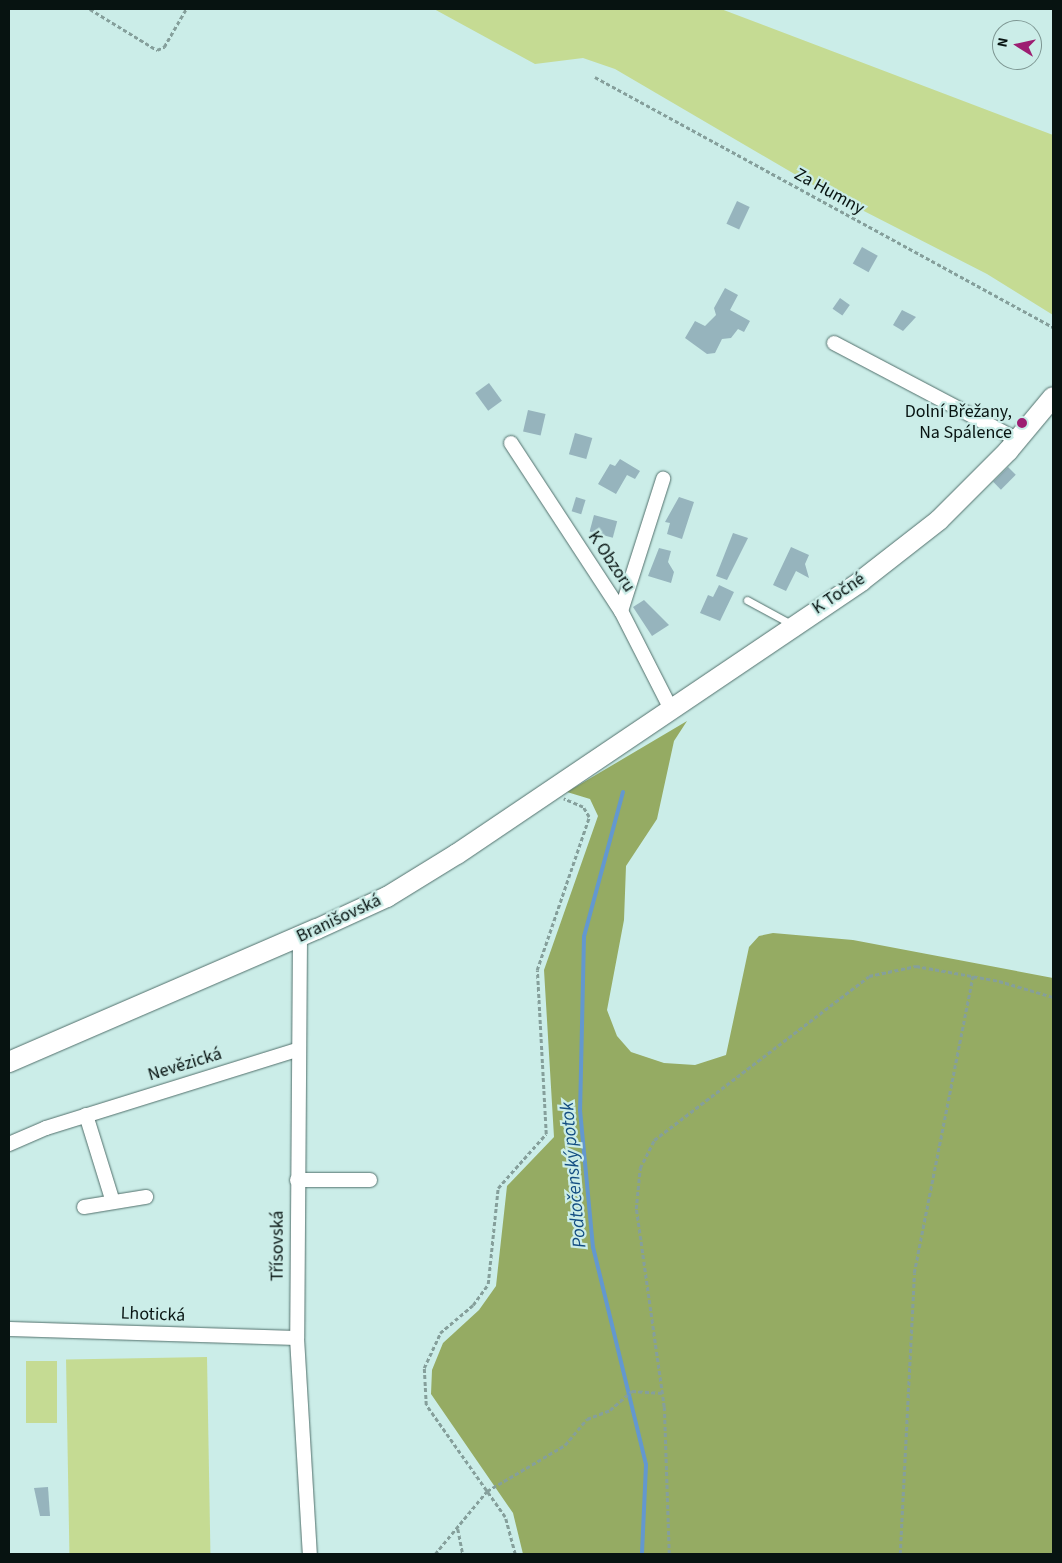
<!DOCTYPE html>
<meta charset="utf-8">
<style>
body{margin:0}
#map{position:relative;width:1062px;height:1563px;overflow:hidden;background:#cbede8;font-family:"Source Sans 3",sans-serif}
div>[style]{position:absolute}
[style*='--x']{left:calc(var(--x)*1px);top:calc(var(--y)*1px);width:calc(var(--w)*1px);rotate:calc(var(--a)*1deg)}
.green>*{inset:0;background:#c5db93;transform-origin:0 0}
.forest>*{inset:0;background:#95ab63}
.stream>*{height:4px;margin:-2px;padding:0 2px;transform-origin:2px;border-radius:2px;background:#6398cf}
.building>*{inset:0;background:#96b4bd;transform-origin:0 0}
.path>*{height:2.5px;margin-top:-1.25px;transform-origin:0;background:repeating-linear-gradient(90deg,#859f9b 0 4px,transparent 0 6.5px)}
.roads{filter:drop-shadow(0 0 1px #52706c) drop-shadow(0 0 1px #52706c)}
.lane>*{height:7px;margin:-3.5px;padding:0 3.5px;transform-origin:3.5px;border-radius:3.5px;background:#fff}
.street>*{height:14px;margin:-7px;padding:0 7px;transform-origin:7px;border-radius:7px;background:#fff}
.secondary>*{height:20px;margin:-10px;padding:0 10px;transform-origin:10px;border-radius:10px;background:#fff}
.dots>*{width:14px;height:14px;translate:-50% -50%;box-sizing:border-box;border:2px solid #cbede8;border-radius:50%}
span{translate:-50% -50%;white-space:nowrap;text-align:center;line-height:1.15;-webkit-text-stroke:4.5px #cbede8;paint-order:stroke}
.street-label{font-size:18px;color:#071311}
.poi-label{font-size:18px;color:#071311}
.right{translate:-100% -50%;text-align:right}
.water-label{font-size:19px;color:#144e82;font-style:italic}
.frame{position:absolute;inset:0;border:10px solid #071311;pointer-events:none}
.north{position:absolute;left:992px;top:20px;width:50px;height:50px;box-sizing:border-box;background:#cbede8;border:1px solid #7d9692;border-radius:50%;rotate:280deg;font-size:14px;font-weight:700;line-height:20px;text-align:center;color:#071311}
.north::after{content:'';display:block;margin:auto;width:18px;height:22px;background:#9d1e72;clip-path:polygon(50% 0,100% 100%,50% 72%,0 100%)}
</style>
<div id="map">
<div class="green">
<i style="clip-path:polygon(434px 9px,721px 9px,1053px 135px,1053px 315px,987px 274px,815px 186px,615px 69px,583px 58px,535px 64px)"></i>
<i style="left:207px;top:1357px;width:197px;height:141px;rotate:89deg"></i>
<i style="left:26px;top:1361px;width:31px;height:62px"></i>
</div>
<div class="forest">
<i style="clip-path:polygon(687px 721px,674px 741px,657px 819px,626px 866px,624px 920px,607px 1010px,617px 1036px,631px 1052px,664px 1063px,695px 1065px,726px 1055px,749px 947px,759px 936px,773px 933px,853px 940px,1053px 978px,1053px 1554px,523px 1554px,513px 1513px,431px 1394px,432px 1370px,443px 1343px,479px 1310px,496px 1286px,507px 1186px,554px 1137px,544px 970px,598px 816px,590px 799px,567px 792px)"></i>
</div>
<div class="stream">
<i style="--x:623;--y:792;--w:150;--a:105.1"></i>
<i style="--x:584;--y:937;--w:173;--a:91.3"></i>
<i style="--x:580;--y:1110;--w:138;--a:84.6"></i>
<i style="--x:593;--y:1247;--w:224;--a:76.3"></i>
<i style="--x:646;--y:1465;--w:89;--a:92.6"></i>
</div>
<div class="building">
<i style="left:737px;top:201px;width:14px;height:25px;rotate:25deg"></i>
<i style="left:862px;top:247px;width:18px;height:19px;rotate:29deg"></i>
<i style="clip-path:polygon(725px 288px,738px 295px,730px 310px,750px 321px,744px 332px,738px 329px,731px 338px,722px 339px,715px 353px,707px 354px,685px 338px,695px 321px,705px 326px,716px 315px,714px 308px)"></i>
<i style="left:840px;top:298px;width:12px;height:13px;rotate:35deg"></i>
<i style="clip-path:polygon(902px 310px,916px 317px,903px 331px,893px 325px)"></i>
<i style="left:489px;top:383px;width:22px;height:17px;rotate:54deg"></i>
<i style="left:528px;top:410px;width:18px;height:22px;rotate:13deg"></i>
<i style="left:575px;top:433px;width:18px;height:22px;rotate:16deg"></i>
<i style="clip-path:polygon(620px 459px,640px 471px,635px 479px,627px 475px,616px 494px,598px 484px,610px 464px,615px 466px)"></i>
<i style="left:1008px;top:467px;width:11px;height:21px;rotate:45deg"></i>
<i style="left:576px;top:497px;width:10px;height:15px;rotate:17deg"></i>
<i style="clip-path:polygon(679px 497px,694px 502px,682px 539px,667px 534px,670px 523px,665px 522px)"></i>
<i style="left:594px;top:515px;width:24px;height:17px;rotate:15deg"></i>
<i style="clip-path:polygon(733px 533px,748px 538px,727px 580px,716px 576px)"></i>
<i style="clip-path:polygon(791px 547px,809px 555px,805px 564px,809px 578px,796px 571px,786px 591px,773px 585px)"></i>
<i style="clip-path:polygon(659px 548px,671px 551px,668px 562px,674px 572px,671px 583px,648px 576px)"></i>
<i style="clip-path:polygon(719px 585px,734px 592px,720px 621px,700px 613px,708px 595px,713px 597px)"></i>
<i style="clip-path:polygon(644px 600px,669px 625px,652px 636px,633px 607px)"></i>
<i style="clip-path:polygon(48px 1487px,50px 1516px,40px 1516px,34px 1488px)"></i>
</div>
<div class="path">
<i style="--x:90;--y:9;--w:79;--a:31.5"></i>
<i style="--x:157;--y:50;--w:8;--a:-23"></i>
<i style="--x:164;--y:47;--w:44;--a:-59.9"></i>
<i style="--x:595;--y:77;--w:522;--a:28.63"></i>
<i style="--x:458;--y:1529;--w:25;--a:79"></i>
<i style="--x:435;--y:1554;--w:82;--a:-50.5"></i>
<i style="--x:487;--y:1491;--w:91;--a:-30.5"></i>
<i style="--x:565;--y:1445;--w:34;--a:-50"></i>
<i style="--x:587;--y:1419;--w:25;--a:-21"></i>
<i style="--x:610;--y:1410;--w:29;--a:-41"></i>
<i style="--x:632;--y:1391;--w:30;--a:4"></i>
<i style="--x:515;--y:1554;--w:38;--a:-105"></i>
<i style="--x:505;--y:1517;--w:137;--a:-125.2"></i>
<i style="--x:426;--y:1405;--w:37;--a:-93"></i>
<i style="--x:424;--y:1368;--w:38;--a:-65"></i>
<i style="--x:440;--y:1333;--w:43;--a:-40.3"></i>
<i style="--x:473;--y:1305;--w:26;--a:-54"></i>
<i style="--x:488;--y:1284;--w:97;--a:-84.1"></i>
<i style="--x:498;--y:1188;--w:72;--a:-48.4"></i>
<i style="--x:546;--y:1134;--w:164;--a:-93.1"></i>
<i style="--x:537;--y:970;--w:162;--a:-71.2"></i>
<i style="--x:589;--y:817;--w:12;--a:-121"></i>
<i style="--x:583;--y:807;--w:21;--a:-157"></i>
<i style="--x:669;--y:1554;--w:147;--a:-91.9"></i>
<i style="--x:664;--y:1407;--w:200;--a:-98"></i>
<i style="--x:636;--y:1209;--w:41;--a:-84.4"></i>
<i style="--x:640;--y:1168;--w:31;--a:-63"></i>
<i style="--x:654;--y:1140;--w:270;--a:-37.3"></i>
<i style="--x:869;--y:976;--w:48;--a:-12"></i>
<i style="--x:916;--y:966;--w:84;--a:10.2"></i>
<i style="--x:999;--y:981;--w:56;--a:16.5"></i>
<i style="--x:900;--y:1554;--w:281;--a:-87.1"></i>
<i style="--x:914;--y:1273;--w:303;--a:-78.8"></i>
</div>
<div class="roads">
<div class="lane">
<i style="--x:747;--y:600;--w:52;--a:28.5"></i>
</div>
<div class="street">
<i style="--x:834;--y:343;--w:208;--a:27.8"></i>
<i style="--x:511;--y:443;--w:201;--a:56.8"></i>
<i style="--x:621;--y:611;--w:108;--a:63"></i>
<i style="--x:621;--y:611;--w:139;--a:-72.3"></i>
<i style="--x:300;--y:937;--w:401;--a:90.4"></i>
<i style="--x:297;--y:1338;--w:216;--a:86.6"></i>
<i style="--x:86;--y:1115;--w:91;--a:72.8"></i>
<i style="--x:9;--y:1144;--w:40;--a:-23.4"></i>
<i style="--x:46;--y:1128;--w:262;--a:-17.3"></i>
<i style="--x:297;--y:1180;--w:73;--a:0"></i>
<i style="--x:84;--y:1207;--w:63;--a:-9.2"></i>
<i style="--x:9;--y:1329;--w:288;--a:1.8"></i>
</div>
<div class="secondary">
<i style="--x:9;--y:1062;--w:335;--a:-23.4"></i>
<i style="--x:317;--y:929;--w:77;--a:-24.6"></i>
<i style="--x:387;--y:897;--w:82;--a:-31.6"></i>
<i style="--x:457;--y:854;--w:488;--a:-34"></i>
<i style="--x:861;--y:581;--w:99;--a:-38"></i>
<i style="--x:939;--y:520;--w:98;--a:-45"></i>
<i style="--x:1008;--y:451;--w:70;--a:-50.2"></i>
</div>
</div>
<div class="dots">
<i style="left:1022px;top:423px;background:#9d1e72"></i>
</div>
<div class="street-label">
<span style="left:829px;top:192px;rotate:29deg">Za Humny</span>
<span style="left:611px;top:562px;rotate:56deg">K Obzoru</span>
<span style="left:839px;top:594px;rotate:-34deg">K Točné</span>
<span style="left:339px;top:919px;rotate:-25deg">Branišovská</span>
<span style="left:185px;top:1065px;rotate:-17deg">Nevězická</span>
<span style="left:278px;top:1246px;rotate:-90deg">Třísovská</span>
<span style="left:153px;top:1315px;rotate:2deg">Lhotická</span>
</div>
<div class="poi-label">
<span class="right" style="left:1012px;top:423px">Dolní Břežany,<br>Na Spálence</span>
</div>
<div class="water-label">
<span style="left:574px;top:1175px;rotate:-95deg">Podtočenský potok</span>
</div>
<div class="frame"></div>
<div class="north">N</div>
</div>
